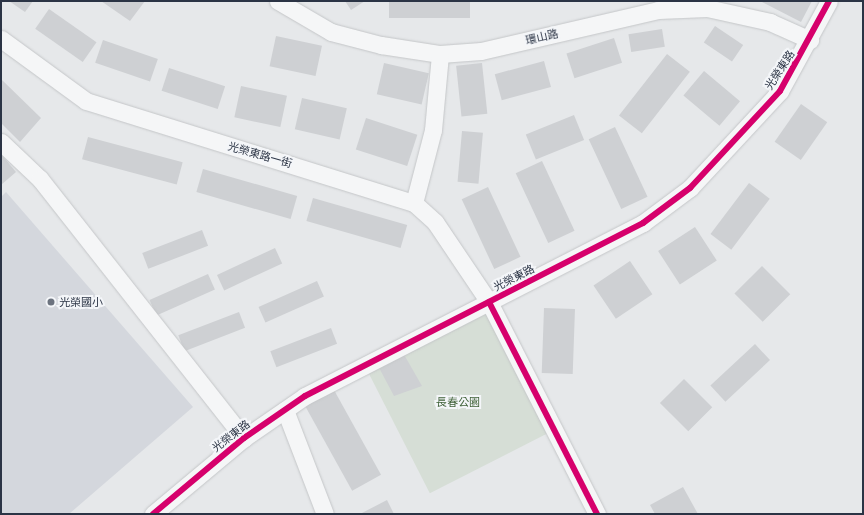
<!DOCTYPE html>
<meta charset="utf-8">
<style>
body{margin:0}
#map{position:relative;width:864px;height:515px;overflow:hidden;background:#e6e8ea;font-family:Arial,"Noto Sans TC",sans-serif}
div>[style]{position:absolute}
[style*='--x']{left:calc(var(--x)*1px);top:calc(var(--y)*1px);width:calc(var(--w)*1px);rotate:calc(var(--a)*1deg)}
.built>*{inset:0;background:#d4d7dd}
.green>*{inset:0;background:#d6ded6;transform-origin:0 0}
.building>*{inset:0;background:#ced0d3;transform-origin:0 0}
.roads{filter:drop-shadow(0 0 1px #c4c6c8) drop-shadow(0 0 1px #c4c6c8)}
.street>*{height:17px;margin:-8.5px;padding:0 8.5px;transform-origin:8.5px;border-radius:8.5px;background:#f5f6f7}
.cycleway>*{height:6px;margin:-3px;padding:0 3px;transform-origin:3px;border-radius:3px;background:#d6006c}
.dots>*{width:11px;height:11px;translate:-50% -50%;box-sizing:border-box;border:2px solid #f4f6f9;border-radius:50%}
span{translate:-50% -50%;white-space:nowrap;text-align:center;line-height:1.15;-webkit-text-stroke:4px #f4f6f9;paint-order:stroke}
.street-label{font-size:11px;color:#2b3445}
.poi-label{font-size:11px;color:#2b3445}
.left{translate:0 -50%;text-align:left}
.park-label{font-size:11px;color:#3f6138}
.frame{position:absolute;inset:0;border:2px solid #2b3445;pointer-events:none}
</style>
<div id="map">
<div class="built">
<i style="clip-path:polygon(6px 192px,193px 407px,69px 514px,1px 514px,1px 197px)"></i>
</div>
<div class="green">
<i style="left:491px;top:305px;width:140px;height:140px;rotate:63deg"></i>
</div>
<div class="building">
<i style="clip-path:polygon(9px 1px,33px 1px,25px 12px)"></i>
<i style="clip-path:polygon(101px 1px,145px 1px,130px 21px)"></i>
<i style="clip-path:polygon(345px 1px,365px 1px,351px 10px)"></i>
<i style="left:389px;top:1px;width:81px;height:17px"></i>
<i style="clip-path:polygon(760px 1px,812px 1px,801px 22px)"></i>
<i style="left:49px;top:9px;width:58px;height:24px;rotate:35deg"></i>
<i style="left:715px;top:26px;width:34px;height:20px;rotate:34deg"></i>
<i style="left:662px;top:29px;width:18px;height:34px;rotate:81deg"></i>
<i style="left:276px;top:36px;width:47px;height:31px;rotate:12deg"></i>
<i style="left:614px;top:38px;width:26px;height:50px;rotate:72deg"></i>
<i style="left:103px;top:40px;width:58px;height:24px;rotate:19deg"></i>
<i style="left:667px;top:54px;width:29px;height:78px;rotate:38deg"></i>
<i style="left:544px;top:61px;width:27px;height:51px;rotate:75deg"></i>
<i style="left:384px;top:63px;width:46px;height:32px;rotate:13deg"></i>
<i style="left:482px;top:63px;width:51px;height:26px;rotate:84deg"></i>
<i style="left:169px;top:68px;width:59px;height:24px;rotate:18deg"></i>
<i style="left:704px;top:71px;width:47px;height:32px;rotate:40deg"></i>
<i style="clip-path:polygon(1px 79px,41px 118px,20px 142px,1px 123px)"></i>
<i style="left:241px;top:86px;width:47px;height:32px;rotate:12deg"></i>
<i style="left:302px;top:98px;width:46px;height:32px;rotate:13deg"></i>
<i style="left:801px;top:104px;width:32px;height:46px;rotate:35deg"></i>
<i style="left:574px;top:115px;width:27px;height:52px;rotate:68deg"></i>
<i style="left:366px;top:118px;width:54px;height:33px;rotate:18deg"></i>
<i style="left:615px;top:127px;width:77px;height:29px;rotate:65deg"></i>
<i style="left:462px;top:131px;width:21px;height:51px;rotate:5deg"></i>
<i style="left:88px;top:137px;width:98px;height:23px;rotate:15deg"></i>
<i style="clip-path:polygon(1px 154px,16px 172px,1px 185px)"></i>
<i style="left:542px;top:161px;width:77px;height:29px;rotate:65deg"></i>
<i style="left:203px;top:169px;width:98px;height:24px;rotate:16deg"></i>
<i style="left:749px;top:183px;width:26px;height:64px;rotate:37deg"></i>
<i style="left:488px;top:187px;width:77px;height:29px;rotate:65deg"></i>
<i style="left:313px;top:198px;width:98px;height:24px;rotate:16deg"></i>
<i style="left:695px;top:227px;width:40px;height:44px;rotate:57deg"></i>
<i style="left:202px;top:230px;width:17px;height:64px;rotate:69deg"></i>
<i style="left:275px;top:248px;width:17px;height:64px;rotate:65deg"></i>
<i style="left:630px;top:261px;width:40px;height:44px;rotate:56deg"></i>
<i style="left:762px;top:266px;width:40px;height:39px;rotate:45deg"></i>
<i style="left:208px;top:274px;width:17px;height:64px;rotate:66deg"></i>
<i style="left:317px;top:281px;width:17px;height:64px;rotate:66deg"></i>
<i style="left:544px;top:308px;width:31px;height:65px;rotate:2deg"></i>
<i style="left:239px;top:312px;width:17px;height:65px;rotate:69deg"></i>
<i style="left:331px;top:328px;width:17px;height:65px;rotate:69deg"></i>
<i style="left:755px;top:344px;width:22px;height:61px;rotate:47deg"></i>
<i style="clip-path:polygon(402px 351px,422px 386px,394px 396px,377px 364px)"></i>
<i style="left:684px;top:379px;width:40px;height:34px;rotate:45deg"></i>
<i style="left:334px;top:390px;width:97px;height:33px;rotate:61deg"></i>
<i style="clip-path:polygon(683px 487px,698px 514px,655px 514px,650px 505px)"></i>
<i style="clip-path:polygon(387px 500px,394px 514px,360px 514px)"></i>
</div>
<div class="roads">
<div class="street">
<i style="--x:278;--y:1;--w:61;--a:30.3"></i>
<i style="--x:331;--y:32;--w:52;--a:14.6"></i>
<i style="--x:381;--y:45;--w:60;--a:8.7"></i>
<i style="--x:440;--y:54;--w:41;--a:-4.2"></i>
<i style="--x:481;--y:51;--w:182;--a:-13"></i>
<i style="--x:658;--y:10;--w:49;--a:-2.3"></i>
<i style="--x:707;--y:8;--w:65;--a:12.5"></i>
<i style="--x:770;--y:22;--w:44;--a:24.2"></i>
<i style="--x:1;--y:39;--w:105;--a:36.1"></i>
<i style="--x:86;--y:101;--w:343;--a:17.3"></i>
<i style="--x:414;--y:203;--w:28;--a:42"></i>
<i style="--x:435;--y:222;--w:97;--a:56"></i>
<i style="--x:489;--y:302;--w:238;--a:63"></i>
<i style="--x:1;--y:142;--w:54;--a:43.5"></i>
<i style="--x:40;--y:179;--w:330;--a:51.8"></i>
<i style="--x:414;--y:203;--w:75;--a:-75.4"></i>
<i style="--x:433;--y:130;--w:76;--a:-84.7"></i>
<i style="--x:285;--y:410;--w:111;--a:69"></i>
<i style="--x:153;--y:514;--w:119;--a:-39.9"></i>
<i style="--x:244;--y:438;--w:74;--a:-34.5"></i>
<i style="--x:305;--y:396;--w:380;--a:-27.1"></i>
<i style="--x:643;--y:223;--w:59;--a:-36.7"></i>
<i style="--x:690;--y:188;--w:132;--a:-47.1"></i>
<i style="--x:780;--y:91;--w:102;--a:-61.4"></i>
</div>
</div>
<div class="cycleway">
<i style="--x:489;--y:302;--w:238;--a:63"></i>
<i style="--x:153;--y:514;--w:119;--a:-39.9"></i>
<i style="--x:244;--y:438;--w:74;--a:-34.5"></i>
<i style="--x:305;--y:396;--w:380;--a:-27.1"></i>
<i style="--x:643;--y:223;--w:59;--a:-36.7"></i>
<i style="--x:690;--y:188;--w:132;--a:-47.1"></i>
<i style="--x:780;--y:91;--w:102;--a:-61.4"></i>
</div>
<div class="dots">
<i style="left:51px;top:302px;background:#6c737f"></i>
</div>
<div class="street-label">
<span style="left:542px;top:37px;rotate:-13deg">環山路</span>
<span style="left:780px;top:70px;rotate:-57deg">光榮東路</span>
<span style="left:260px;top:155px;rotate:16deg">光榮東路一街</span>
<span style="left:514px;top:278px;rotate:-27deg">光榮東路</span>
<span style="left:231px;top:436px;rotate:-37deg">光榮東路</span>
</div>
<div class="poi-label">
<span class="left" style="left:59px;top:302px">光榮國小</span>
</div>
<div class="park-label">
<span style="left:458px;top:402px">長春公園</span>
</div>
<div class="frame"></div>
</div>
